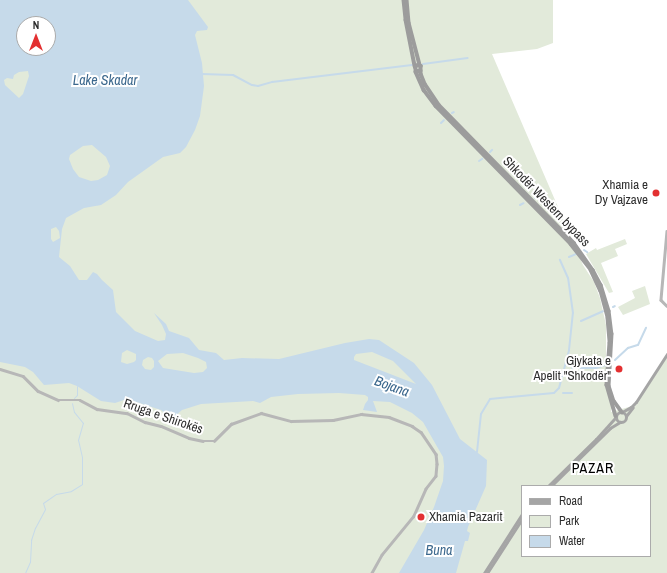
<!DOCTYPE html>
<meta charset="utf-8">
<style>
body{margin:0}
#map{position:relative;width:667px;height:573px;overflow:hidden;background:#fff;font-family:"Archivo Narrow",sans-serif}
div>[style]{position:absolute}
[style*='--x']{left:calc(var(--x)*1px);top:calc(var(--y)*1px);width:calc(var(--w)*1px);rotate:calc(var(--a)*1deg)}
.green>*{inset:0;background:#e2eada}
.water>*{inset:0;background:#c6daea}
.stream>*{height:1px;margin:-0.5px;padding:0 0.5px;transform-origin:0.5px;border-radius:0.5px;background:#c6daea}
.canal>*{height:2px;margin:-1px;padding:0 1px;transform-origin:1px;border-radius:1px;background:#c6daea}
.secondary>*{height:2.5px;margin:-1.25px;padding:0 1.25px;transform-origin:1.25px;border-radius:1.25px;background:#b7b7b7}
.primary>*{height:3px;margin:-1.5px;padding:0 1.5px;transform-origin:1.5px;border-radius:1.5px;background:#a5a5a5}
.primary>.ring{margin:-1.5px;padding:0;box-sizing:content-box;background:none;border:3px solid #a5a5a5;border-radius:50%}
.trunk>*{height:3.5px;margin:-1.75px;padding:0 1.75px;transform-origin:1.75px;border-radius:1.75px;background:#9c9c9c}
.dots>*{width:11px;height:11px;translate:-50% -50%;box-sizing:border-box;border:2px solid #fff;border-radius:50%}
span{translate:-50% -50%;white-space:nowrap;text-align:center;line-height:1.15;-webkit-text-stroke:4px #fff;paint-order:stroke}
.poi-label{font-size:13px;color:#2d2d2d}
.right{translate:-100% -50%;text-align:right}
.left{translate:0 -50%;text-align:left}
.street-label{font-size:13px;color:#2d2d2d}
.water-label{font-size:14px;color:#3c688d;font-style:italic}
.neighbourhood-label{font-size:14px;color:#000;letter-spacing:1px}
.legend{position:absolute;left:521px;top:485px;width:130px;height:72px;box-sizing:border-box;background:#fff;border:1px solid #ababab;margin:0;padding:5px 7px;list-style:none;font-size:12px;color:#2d2d2d}
.legend li{display:flex;align-items:center;gap:8px;height:20px}
.legend b{width:20px;border:1px solid #ababab}
.north{position:absolute;left:16px;top:16px;width:40px;height:40px;box-sizing:border-box;background:#fff;border:1px solid #ababab;border-radius:50%;rotate:0deg;font-size:11px;font-weight:700;line-height:16px;text-align:center;color:#2d2d2d}
.north::after{content:'';display:block;margin:auto;width:14px;height:18px;background:#e33031;clip-path:polygon(50% 0,100% 100%,50% 72%,0 100%)}
</style>
<div id="map">
<div class="green">
<i style="clip-path:polygon(evenodd,0 0,553px 0,553px 43px,537px 49px,492px 54px,583px 265px,594px 282px,600px 298px,606px 325px,606px 358px,610px 403px,613px 410px,611px 409px,611px 412px,636px 405px,667px 357px,667px 573px,0 573px,0 0,24px 24px,48px 24px,48px 48px,24px 48px,24px 24px,0 0,522px 486px,650px 486px,650px 556px,522px 556px,522px 486px)"></i>
<i style="clip-path:polygon(625px 239px,627px 244px,615px 249px,618px 256px,601px 263px,613px 292px,609px 293px,586px 254px,596px 248px,597px 250px)"></i>
<i style="clip-path:polygon(645px 286px,650px 304px,623px 315px,618px 307px,635px 298px,632px 291px)"></i>
</div>
<div class="water">
<i style="clip-path:polygon(evenodd,0 0,188px 0,208px 27px,207px 30px,197px 31px,195px 35px,202px 63px,204px 86px,200px 116px,195px 130px,186px 147px,180px 153px,163px 157px,128px 182px,116px 195px,101px 205px,84px 208px,66px 218px,62px 229px,59px 257px,70px 266px,79px 280px,87px 280px,93px 272px,97px 274px,102px 280px,113px 290px,116px 312px,135px 331px,158px 341px,165px 340px,166px 334px,162px 325px,154px 313px,166px 324px,169px 331px,189px 338px,199px 350px,216px 353px,224px 360px,242px 358px,279px 359px,345px 343px,369px 339px,379px 340px,414px 363px,432px 385px,460px 439px,487px 460px,486px 486px,468px 527px,467px 531px,470px 533px,468px 541px,465px 541px,456px 573px,399px 573px,424px 530px,434px 507px,443px 481px,444px 466px,443px 457px,423px 422px,412px 413px,390px 402px,373px 401px,377px 412px,363px 410px,365px 404px,368px 400px,368px 397px,365px 395px,339px 393px,298px 394px,271px 397px,260px 403px,253px 401px,201px 404px,182px 410px,174px 417px,170px 417px,161px 410px,127px 399px,115px 403px,101px 401px,77px 386px,69px 383px,44px 385px,33px 372px,25px 367px,0 362px,0 0,24px 24px,48px 24px,48px 48px,24px 48px,24px 24px,0 0,28px 71px,29px 76px,23px 94px,19px 98px,5px 85px,4px 80px,7px 78px,13px 79px,14px 75px,19px 72px,28px 71px,0 0,92px 145px,106px 157px,110px 166px,107px 175px,98px 180px,91px 181px,79px 177px,73px 169px,69px 159px,70px 155px,83px 146px,92px 145px,0 0,56px 227px,59px 231px,60px 238px,53px 242px,51px 239px,51px 229px,56px 227px,0 0,127px 350px,136px 354px,136px 360px,134px 362px,127px 364px,121px 362px,122px 353px,127px 350px,0 0,372px 352px,393px 361px,416px 384px,354px 360px,354px 357px,356px 354px,372px 352px,0 0,167px 354px,183px 353px,198px 358px,206px 362px,207px 368px,203px 372px,194px 373px,163px 368px,158px 361px,167px 354px,0 0,148px 357px,152px 358px,154px 361px,154px 367px,151px 370px,145px 369px,142px 365px,143px 360px,148px 357px)"></i>
</div>
<div class="stream">
<i style="--x:74;--y:398;--w:4;--a:-45"></i>
<i style="--x:77;--y:395;--w:9;--a:-90"></i>
<i style="--x:25;--y:573;--w:12;--a:-66"></i>
<i style="--x:30;--y:562;--w:22;--a:-87"></i>
<i style="--x:31;--y:540;--w:13;--a:-72"></i>
<i style="--x:35;--y:528;--w:21;--a:-62"></i>
<i style="--x:45;--y:509;--w:6;--a:-108"></i>
<i style="--x:43;--y:503;--w:16;--a:-35"></i>
<i style="--x:56;--y:494;--w:15;--a:-11"></i>
<i style="--x:71;--y:491;--w:13;--a:-32"></i>
<i style="--x:82;--y:484;--w:27;--a:-90"></i>
<i style="--x:82;--y:457;--w:17;--a:-103"></i>
<i style="--x:78;--y:440;--w:18;--a:-74"></i>
<i style="--x:83;--y:423;--w:14;--a:-129"></i>
<i style="--x:74;--y:412;--w:9;--a:-103"></i>
</div>
<div class="canal">
<i style="--x:423;--y:64;--w:45;--a:-7.6"></i>
<i style="--x:202;--y:74;--w:31;--a:2"></i>
<i style="--x:233;--y:75;--w:21;--a:28"></i>
<i style="--x:252;--y:85;--w:6;--a:9"></i>
<i style="--x:258;--y:86;--w:15;--a:-16"></i>
<i style="--x:272;--y:82;--w:141;--a:-6.9"></i>
<i style="--x:452;--y:113;--w:2;--a:-27"></i>
<i style="--x:441;--y:123;--w:4;--a:-45"></i>
<i style="--x:490;--y:152;--w:3;--a:-45"></i>
<i style="--x:479;--y:161;--w:4;--a:-34"></i>
<i style="--x:535;--y:198;--w:2;--a:-27"></i>
<i style="--x:520;--y:205;--w:4;--a:-27"></i>
<i style="--x:584;--y:250;--w:4;--a:34"></i>
<i style="--x:569;--y:257;--w:8;--a:-23"></i>
<i style="--x:613;--y:307;--w:2;--a:-27"></i>
<i style="--x:581;--y:321;--w:24;--a:-24"></i>
<i style="--x:615;--y:360;--w:18;--a:-43"></i>
<i style="--x:628;--y:348;--w:10;--a:-17"></i>
<i style="--x:638;--y:345;--w:19;--a:-65"></i>
<i style="--x:572;--y:368;--w:24;--a:0"></i>
<i style="--x:596;--y:368;--w:10;--a:-17"></i>
<i style="--x:563;--y:393;--w:9;--a:0"></i>
<i style="--x:477;--y:452;--w:38;--a:-84"></i>
<i style="--x:481;--y:414;--w:17;--a:-59"></i>
<i style="--x:490;--y:399;--w:64;--a:-5.4"></i>
<i style="--x:554;--y:393;--w:7;--a:-45"></i>
<i style="--x:559;--y:388;--w:39;--a:-75"></i>
<i style="--x:569;--y:350;--w:37;--a:-84"></i>
<i style="--x:573;--y:313;--w:35;--a:-98"></i>
<i style="--x:568;--y:278;--w:20;--a:-114"></i>
</div>
<div class="secondary">
<i style="--x:667;--y:231;--w:69;--a:95"></i>
<i style="--x:661;--y:300;--w:8;--a:45"></i>
<i style="--x:0;--y:369;--w:24;--a:17"></i>
<i style="--x:23;--y:376;--w:21;--a:45"></i>
<i style="--x:38;--y:391;--w:22;--a:24"></i>
<i style="--x:58;--y:400;--w:22;--a:0"></i>
<i style="--x:80;--y:400;--w:19;--a:28"></i>
<i style="--x:97;--y:409;--w:30;--a:8"></i>
<i style="--x:127;--y:413;--w:20;--a:27"></i>
<i style="--x:145;--y:422;--w:16;--a:14"></i>
<i style="--x:161;--y:426;--w:30;--a:23"></i>
<i style="--x:189;--y:438;--w:14;--a:12"></i>
<i style="--x:203;--y:441;--w:11;--a:0"></i>
<i style="--x:214;--y:441;--w:24;--a:-45"></i>
<i style="--x:231;--y:424;--w:32;--a:-20"></i>
<i style="--x:261;--y:413;--w:31;--a:15"></i>
<i style="--x:291;--y:421;--w:42;--a:-1.4"></i>
<i style="--x:333;--y:420;--w:29;--a:-12"></i>
<i style="--x:361;--y:414;--w:28;--a:6"></i>
<i style="--x:389;--y:417;--w:25;--a:21"></i>
<i style="--x:412;--y:426;--w:11;--a:34"></i>
<i style="--x:421;--y:432;--w:27;--a:56"></i>
<i style="--x:436;--y:454;--w:10;--a:84"></i>
<i style="--x:437;--y:464;--w:12;--a:95"></i>
<i style="--x:436;--y:476;--w:16;--a:128"></i>
<i style="--x:426;--y:489;--w:30;--a:114"></i>
<i style="--x:414;--y:516;--w:50;--a:129.4"></i>
<i style="--x:382;--y:555;--w:21;--a:119"></i>
</div>
<div class="primary">
<i class="ring" style="left:616px;top:412px;width:7px;height:7px"></i>
<i style="--x:622;--y:412;--w:10;--a:-29"></i>
<i style="--x:631;--y:407;--w:7;--a:-45"></i>
<i style="--x:636;--y:402;--w:57;--a:-57.1"></i>
<i style="--x:626;--y:416;--w:11;--a:-52"></i>
<i style="--x:548;--y:486;--w:67;--a:-44.4"></i>
<i style="--x:596;--y:439;--w:30;--a:-48"></i>
<i style="--x:551;--y:486;--w:83;--a:-44.5"></i>
<i style="--x:610;--y:428;--w:12;--a:-31"></i>
<i style="--x:484;--y:573;--w:70;--a:-57.2"></i>
<i style="--x:487;--y:573;--w:64;--a:-57.1"></i>
</div>
<div class="trunk">
<i style="--x:404;--y:0;--w:20;--a:84"></i>
<i style="--x:406;--y:20;--w:47;--a:78.9"></i>
<i style="--x:407;--y:0;--w:23;--a:85"></i>
<i style="--x:409;--y:23;--w:43;--a:75.3"></i>
<i style="--x:421;--y:71;--w:5;--a:169"></i>
<i style="--x:416;--y:72;--w:5;--a:-101"></i>
<i style="--x:415;--y:67;--w:4;--a:-34"></i>
<i style="--x:418;--y:65;--w:3;--a:18"></i>
<i style="--x:421;--y:66;--w:8;--a:90"></i>
<i style="--x:421;--y:74;--w:11;--a:68"></i>
<i style="--x:425;--y:84;--w:25;--a:56"></i>
<i style="--x:439;--y:105;--w:193;--a:45.6"></i>
<i style="--x:574;--y:243;--w:33;--a:55"></i>
<i style="--x:593;--y:270;--w:17;--a:62"></i>
<i style="--x:601;--y:285;--w:27;--a:73"></i>
<i style="--x:609;--y:311;--w:23;--a:83"></i>
<i style="--x:612;--y:334;--w:52;--a:93.3"></i>
<i style="--x:609;--y:386;--w:16;--a:72"></i>
<i style="--x:614;--y:401;--w:14;--a:54"></i>
<i style="--x:416;--y:72;--w:20;--a:66"></i>
<i style="--x:424;--y:90;--w:20;--a:53"></i>
<i style="--x:436;--y:106;--w:193;--a:45.6"></i>
<i style="--x:571;--y:244;--w:33;--a:52"></i>
<i style="--x:591;--y:270;--w:23;--a:65"></i>
<i style="--x:601;--y:291;--w:28;--a:75"></i>
<i style="--x:608;--y:318;--w:25;--a:85"></i>
<i style="--x:610;--y:343;--w:42;--a:94.1"></i>
<i style="--x:607;--y:385;--w:32;--a:74"></i>
</div>
<div class="dots">
<i style="left:656px;top:193px;background:#e33031"></i>
<i style="left:619px;top:369px;background:#e33031"></i>
<i style="left:421px;top:517px;background:#e33031"></i>
</div>
<div class="poi-label">
<span class="right" style="left:648px;top:193px">Xhamia e<br>Dy Vajzave</span>
<span class="right" style="left:611px;top:369px">Gjykata e<br>Apelit "Shkodër"</span>
<span class="left" style="left:429px;top:517px">Xhamia Pazarit</span>
</div>
<div class="street-label">
<span style="left:546px;top:202px;rotate:46deg">Shkodër Western bypass</span>
<span style="left:163px;top:417px;rotate:19deg">Rruga e Shirokës</span>
</div>
<div class="water-label">
<span style="left:105px;top:80px">Lake Skadar</span>
<span style="left:392px;top:386px;rotate:20deg">Bojana</span>
<span style="left:439px;top:550px">Buna</span>
</div>
<div class="neighbourhood-label">
<span style="left:593px;top:468px">PAZAR</span>
</div>
<ul class="legend">
<li><b style="height:5px;background:#a5a5a5"></b>Road</li>
<li><b style="height:11px;background:#e2eada"></b>Park</li>
<li><b style="height:11px;background:#c6daea"></b>Water</li>
</ul>
<div class="north">N</div>
</div>
